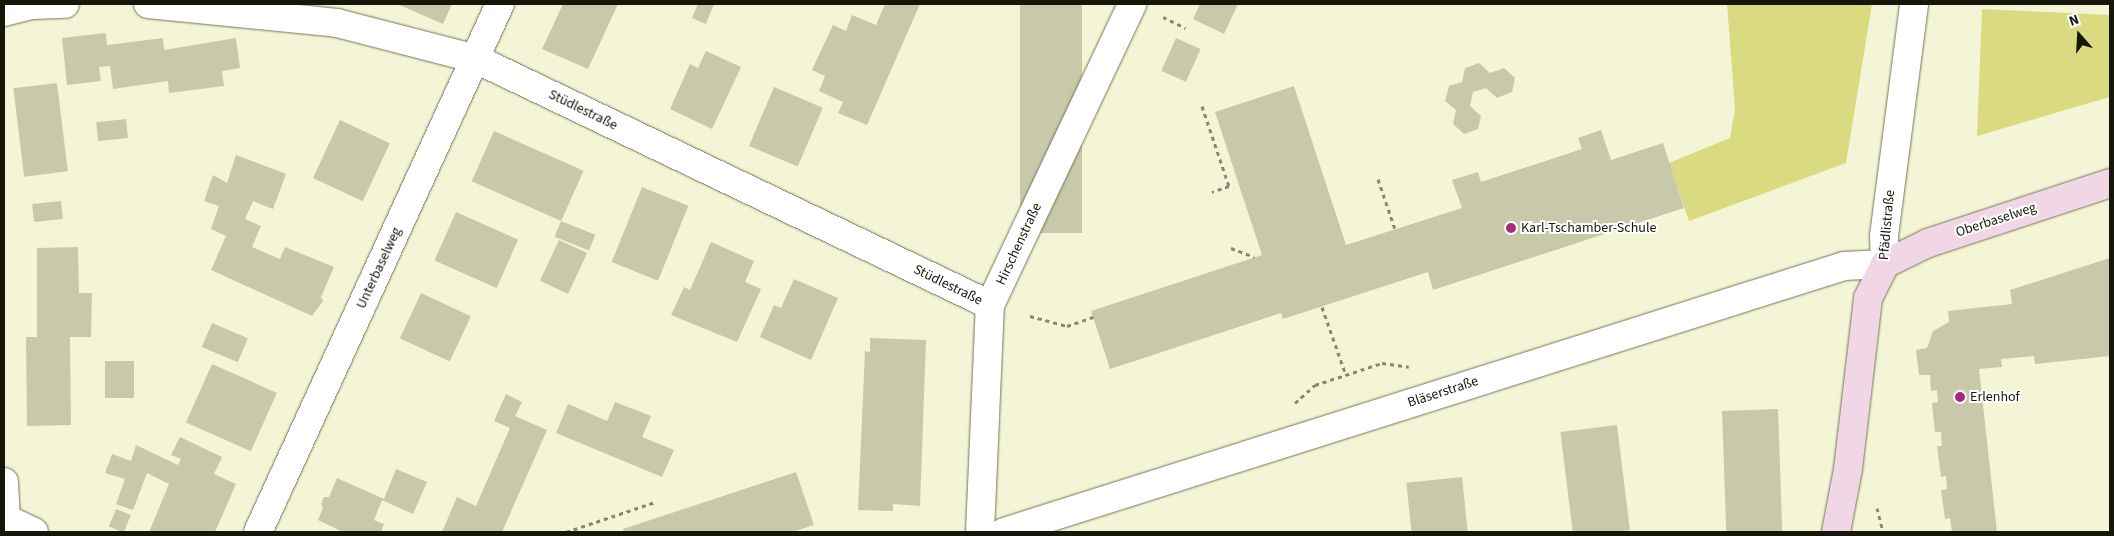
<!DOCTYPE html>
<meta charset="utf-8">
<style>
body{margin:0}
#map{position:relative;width:2114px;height:536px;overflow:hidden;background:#f4f5d6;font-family:"Source Sans 3",sans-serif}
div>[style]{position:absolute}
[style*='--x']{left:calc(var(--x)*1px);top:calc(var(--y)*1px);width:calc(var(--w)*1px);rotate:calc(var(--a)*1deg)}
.green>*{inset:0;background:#dada81}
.building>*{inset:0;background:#c8c9ab;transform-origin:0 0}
.path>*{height:3px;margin-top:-1.5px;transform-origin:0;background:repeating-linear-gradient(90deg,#878772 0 4px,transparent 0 8px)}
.roads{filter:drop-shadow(0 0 1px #747458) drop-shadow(0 0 1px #747458)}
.street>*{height:28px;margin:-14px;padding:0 14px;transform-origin:14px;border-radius:14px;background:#fff}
.secondary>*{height:28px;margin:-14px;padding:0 14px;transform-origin:14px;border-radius:14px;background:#f1d6e6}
.dots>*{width:14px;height:14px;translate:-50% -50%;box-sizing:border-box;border:2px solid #fff;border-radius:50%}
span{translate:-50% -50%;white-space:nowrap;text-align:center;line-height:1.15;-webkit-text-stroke:4px #fff;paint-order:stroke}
.street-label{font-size:14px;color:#16160b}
.poi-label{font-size:14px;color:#16160b}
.left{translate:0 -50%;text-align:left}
.frame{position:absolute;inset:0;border:5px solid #16160b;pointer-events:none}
.north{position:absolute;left:2054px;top:10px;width:50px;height:50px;-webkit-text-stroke:4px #fff;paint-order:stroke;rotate:341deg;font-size:14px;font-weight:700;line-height:20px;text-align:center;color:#16160b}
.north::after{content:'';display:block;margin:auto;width:18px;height:22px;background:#16160b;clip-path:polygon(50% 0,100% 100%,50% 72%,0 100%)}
</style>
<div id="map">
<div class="green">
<i style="clip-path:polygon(1727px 4px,1872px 4px,1846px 163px,1689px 221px,1669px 163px,1730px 138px,1735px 109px)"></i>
<i style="clip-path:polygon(1982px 9px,2110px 15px,2110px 97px,1977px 136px)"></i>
</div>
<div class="building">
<i style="clip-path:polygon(397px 4px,452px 4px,443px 24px)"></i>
<i style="clip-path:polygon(563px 4px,618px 4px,588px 69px,542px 49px)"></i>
<i style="clip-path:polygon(698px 4px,714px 4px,706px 24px,692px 18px)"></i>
<i style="clip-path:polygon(885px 4px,920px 4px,867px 125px,838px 113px,843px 102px,819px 91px,825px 76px,812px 70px,833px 25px,846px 31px,852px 15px,876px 25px)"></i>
<i style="left:1020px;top:4px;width:62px;height:229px"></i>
<i style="clip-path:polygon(1200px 4px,1238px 4px,1224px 34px,1193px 19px)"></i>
<i style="clip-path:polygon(106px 33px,107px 45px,163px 38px,164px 50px,236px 38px,240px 68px,222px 71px,224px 86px,169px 93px,168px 81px,113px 89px,110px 66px,99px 67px,101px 81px,67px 85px,62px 38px)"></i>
<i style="left:1176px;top:38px;width:27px;height:36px;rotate:24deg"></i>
<i style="clip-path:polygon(706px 51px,741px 67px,712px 129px,670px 109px,690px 64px,698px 68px)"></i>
<i style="clip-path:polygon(1479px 63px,1490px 73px,1504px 68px,1515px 78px,1512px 92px,1497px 98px,1486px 88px,1473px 92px,1470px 106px,1481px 116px,1478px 129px,1464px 134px,1453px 124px,1456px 110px,1445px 101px,1449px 86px,1462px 82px,1465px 68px)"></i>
<i style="left:57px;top:83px;width:89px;height:44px;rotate:83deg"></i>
<i style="clip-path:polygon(1294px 86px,1346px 245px,1462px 208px,1452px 180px,1478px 172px,1481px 182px,1582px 149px,1578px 138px,1601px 130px,1611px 160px,1663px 143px,1684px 208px,1433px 290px,1428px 272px,1283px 319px,1281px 313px,1110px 369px,1091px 311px,1262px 255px,1215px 112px)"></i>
<i style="left:774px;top:87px;width:53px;height:64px;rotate:23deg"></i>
<i style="left:126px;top:119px;width:19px;height:30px;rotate:84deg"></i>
<i style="left:340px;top:120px;width:55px;height:64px;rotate:25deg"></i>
<i style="left:494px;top:131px;width:98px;height:55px;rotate:24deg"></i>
<i style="clip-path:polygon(236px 155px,286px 174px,273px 209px,253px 201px,245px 219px,261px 226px,252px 247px,280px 259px,285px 247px,334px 267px,321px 297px,323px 301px,312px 316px,211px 270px,226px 236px,211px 229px,219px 206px,204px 201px,213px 175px,227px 183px)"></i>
<i style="left:642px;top:187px;width:50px;height:81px;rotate:22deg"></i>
<i style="left:61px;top:201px;width:18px;height:29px;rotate:84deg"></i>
<i style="left:456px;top:212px;width:68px;height:53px;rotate:24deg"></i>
<i style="left:561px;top:221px;width:37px;height:17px;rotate:22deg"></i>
<i style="left:559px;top:240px;width:31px;height:45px;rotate:25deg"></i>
<i style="clip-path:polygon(711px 242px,754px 261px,745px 282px,761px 289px,737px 342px,671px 315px,684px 287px,690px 290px)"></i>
<i style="clip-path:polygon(78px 247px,79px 293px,92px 293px,91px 337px,70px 337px,71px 425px,27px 426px,26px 337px,37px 337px,37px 248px)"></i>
<i style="clip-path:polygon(2110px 258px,2110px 356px,2035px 364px,2034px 356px,2001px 359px,2002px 367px,1979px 369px,1997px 532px,1952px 532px,1950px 518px,1945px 519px,1941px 490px,1947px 489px,1946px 476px,1941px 477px,1937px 446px,1942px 446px,1941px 432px,1935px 432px,1932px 403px,1938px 402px,1937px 390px,1931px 391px,1930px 375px,1919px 375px,1916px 350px,1927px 348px,1933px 331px,1949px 322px,1948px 311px,2012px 304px,2010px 290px)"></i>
<i style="clip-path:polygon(794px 279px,838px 298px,811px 360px,760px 337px,774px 305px,781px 308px)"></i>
<i style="left:421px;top:293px;width:55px;height:50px;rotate:25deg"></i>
<i style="left:212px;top:323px;width:39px;height:26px;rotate:23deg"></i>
<i style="clip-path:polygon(870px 338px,926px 340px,920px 506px,893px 504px,893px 511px,858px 510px,865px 351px,870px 352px)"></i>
<i style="left:105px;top:361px;width:29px;height:37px"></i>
<i style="left:212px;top:364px;width:71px;height:64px;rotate:24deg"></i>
<i style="clip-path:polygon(506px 394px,522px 402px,515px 416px,547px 430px,502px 532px,442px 532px,457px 497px,476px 506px,510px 428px,494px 421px)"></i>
<i style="clip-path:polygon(615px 402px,651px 416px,642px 437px,674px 450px,662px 477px,556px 433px,568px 404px,607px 421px)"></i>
<i style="left:1778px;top:409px;width:123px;height:56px;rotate:88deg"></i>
<i style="left:1617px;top:425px;width:106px;height:57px;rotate:83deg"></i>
<i style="clip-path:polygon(180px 437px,222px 457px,214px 474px,236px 484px,215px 532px,149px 532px,169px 484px,147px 473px,133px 510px,116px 504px,125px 479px,105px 473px,112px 454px,131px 461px,136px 445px,178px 465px,181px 459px,171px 455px)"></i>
<i style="clip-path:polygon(396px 469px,427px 482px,413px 514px,382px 500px,374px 520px,384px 524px,381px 532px,343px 532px,318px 520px,323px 508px,321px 504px,324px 497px,329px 497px,337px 478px,384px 499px)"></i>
<i style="clip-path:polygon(796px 472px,814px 525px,792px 532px,624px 532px,623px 529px)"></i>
<i style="left:1462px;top:477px;width:55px;height:56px;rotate:84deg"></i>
<i style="left:116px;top:509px;width:16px;height:19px;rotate:22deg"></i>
</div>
<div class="path">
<i style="--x:1163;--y:17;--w:25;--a:26"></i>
<i style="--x:1202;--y:106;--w:84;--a:71.4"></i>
<i style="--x:1229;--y:186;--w:18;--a:161"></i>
<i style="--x:1378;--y:179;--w:53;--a:71.2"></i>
<i style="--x:1231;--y:248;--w:25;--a:21"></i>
<i style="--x:1322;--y:307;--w:72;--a:70.6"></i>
<i style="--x:1030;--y:316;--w:38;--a:15"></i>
<i style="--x:1067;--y:326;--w:28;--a:-19"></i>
<i style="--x:1295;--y:403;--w:27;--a:-42"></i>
<i style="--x:1315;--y:385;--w:71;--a:-18.2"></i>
<i style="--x:1382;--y:363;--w:27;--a:8"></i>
<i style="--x:1877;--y:508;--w:25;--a:76"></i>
<i style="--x:566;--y:532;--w:94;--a:-18.6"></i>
</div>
<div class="roads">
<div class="street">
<i style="--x:148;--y:4;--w:190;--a:5.7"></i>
<i style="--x:337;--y:23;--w:144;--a:14.5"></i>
<i style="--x:476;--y:59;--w:570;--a:25.58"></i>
<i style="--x:4;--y:12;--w:29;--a:-14"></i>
<i style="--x:32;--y:5;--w:33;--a:-2"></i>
<i style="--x:4;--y:482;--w:35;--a:87"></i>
<i style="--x:4;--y:518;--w:33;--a:25"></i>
<i style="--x:258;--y:532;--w:581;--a:-65.38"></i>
<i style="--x:980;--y:532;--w:227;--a:-87.5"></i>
<i style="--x:990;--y:305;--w:333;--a:-64.7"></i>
<i style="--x:1004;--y:532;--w:881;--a:-17.57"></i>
<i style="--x:1844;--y:266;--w:41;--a:-2.8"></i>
<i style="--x:1885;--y:264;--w:28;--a:-92"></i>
<i style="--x:1884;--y:236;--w:234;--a:-82.6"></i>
</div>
<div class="secondary">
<i style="--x:1836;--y:532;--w:64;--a:-79.2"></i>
<i style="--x:1848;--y:469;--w:172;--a:-83.3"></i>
<i style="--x:1868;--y:298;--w:38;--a:-63"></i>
<i style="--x:1885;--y:264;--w:48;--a:-26"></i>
<i style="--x:1928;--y:243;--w:192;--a:-18.2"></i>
</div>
</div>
<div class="dots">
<i style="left:1511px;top:228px;background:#a82a7b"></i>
<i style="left:1960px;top:397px;background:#a82a7b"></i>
</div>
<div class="street-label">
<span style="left:583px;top:110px;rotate:26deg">Stüdlestraße</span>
<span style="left:1996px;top:220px;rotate:-18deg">Oberbaselweg</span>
<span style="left:1887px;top:225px;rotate:-85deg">Pfädlistraße</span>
<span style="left:1019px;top:244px;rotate:-65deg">Hirschenstraße</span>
<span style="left:379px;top:268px;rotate:-65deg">Unterbaselweg</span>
<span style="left:948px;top:285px;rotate:26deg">Stüdlestraße</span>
<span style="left:1443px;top:392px;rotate:-18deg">Bläserstraße</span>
</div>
<div class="poi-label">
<span class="left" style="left:1521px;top:228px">Karl-Tschamber-Schule</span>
<span class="left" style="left:1970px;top:397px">Erlenhof</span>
</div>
<div class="frame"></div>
<div class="north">N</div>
</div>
